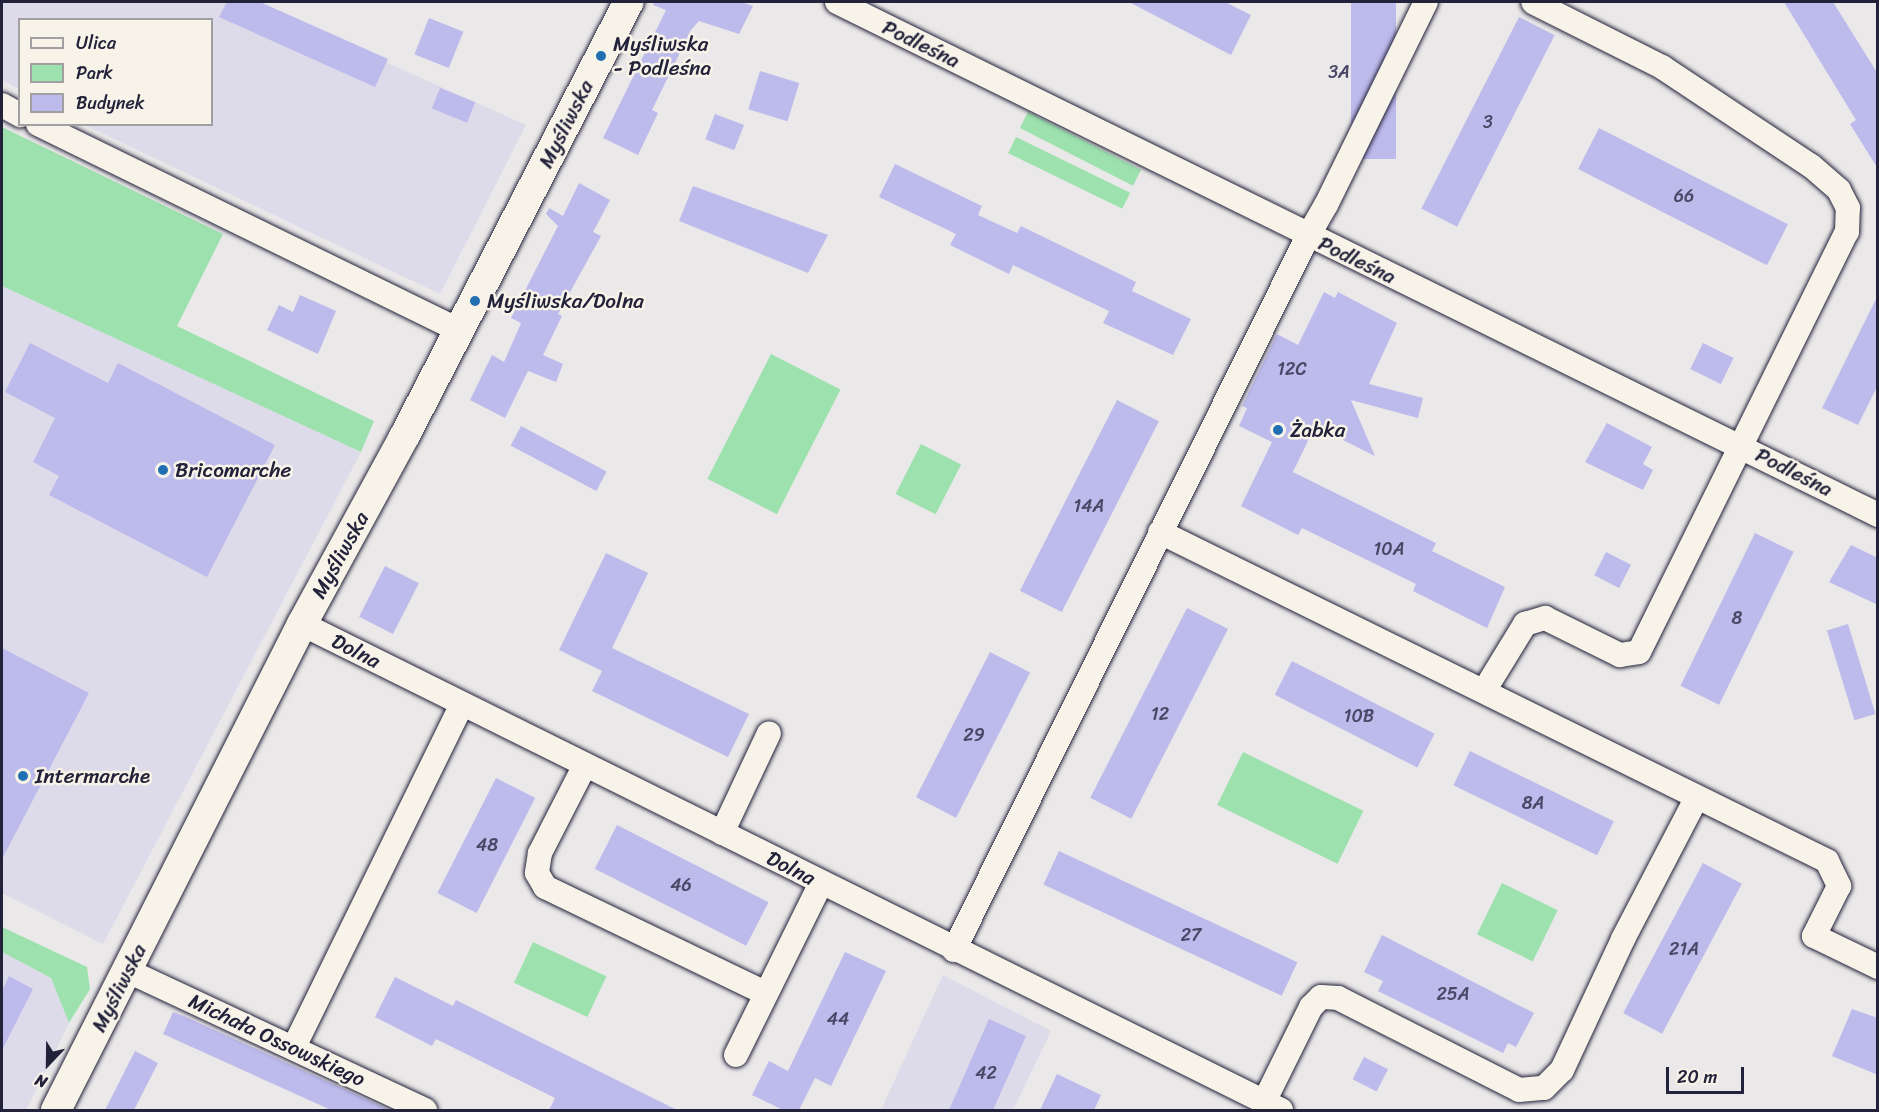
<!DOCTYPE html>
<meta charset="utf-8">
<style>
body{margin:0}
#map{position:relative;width:1879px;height:1112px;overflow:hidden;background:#ebe8e9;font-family:Sriracha,sans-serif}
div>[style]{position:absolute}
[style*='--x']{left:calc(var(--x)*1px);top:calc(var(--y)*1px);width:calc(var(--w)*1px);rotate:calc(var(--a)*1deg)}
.built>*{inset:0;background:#dddaea}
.green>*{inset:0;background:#9de2ae;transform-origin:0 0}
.building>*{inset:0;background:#bdbaec;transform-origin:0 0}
.roads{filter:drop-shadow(0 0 2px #22223b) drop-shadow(0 0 2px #22223b)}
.minor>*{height:24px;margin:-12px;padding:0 12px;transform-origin:12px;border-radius:12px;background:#f7f3e8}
.tertiary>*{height:30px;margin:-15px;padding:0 15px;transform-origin:15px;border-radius:15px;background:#f7f3e8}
.dots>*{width:16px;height:16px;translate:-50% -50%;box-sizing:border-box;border:3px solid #f7f3e8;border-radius:50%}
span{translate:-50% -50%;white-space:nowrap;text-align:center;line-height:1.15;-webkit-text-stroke:5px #f7f3e8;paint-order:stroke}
.number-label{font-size:18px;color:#494867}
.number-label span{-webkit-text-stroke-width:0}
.poi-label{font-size:21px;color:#22223b}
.left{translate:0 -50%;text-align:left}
.street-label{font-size:21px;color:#22223b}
.frame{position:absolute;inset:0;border:3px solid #22223b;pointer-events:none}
.legend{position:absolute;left:18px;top:18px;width:195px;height:108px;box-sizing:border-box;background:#f7f3e8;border:2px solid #a29fa3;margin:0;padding:8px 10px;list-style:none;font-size:18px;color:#22223b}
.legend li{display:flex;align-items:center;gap:12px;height:30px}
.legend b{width:30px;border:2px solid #a29fa3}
.north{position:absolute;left:18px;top:1034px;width:60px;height:60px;-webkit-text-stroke:4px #f7f3e8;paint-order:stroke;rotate:202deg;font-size:16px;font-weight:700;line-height:24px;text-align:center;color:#22223b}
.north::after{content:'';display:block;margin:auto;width:21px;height:27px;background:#22223b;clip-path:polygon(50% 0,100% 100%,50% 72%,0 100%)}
.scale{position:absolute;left:1666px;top:1067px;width:78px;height:27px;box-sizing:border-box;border:3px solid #22223b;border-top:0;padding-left:8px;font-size:18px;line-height:21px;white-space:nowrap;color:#22223b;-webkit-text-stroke:4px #f7f3e8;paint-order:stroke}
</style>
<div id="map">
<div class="built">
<i style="clip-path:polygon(2px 2px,251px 2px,526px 125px,440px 294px,85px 125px,212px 124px,212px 20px,20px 20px,19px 89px,2px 80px)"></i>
<i style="clip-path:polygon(2px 286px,361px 452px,103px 944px,2px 893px)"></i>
<i style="clip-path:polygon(2px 952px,51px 978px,69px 1023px,26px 1110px,2px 1110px)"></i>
<i style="clip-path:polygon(943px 975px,1051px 1031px,1013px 1110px,881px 1110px)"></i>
</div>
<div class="green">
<i style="left:1028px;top:112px;width:127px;height:18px;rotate:27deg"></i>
<i style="clip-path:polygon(2px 127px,223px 234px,177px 326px,374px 421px,361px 452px,2px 286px)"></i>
<i style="left:1016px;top:137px;width:127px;height:18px;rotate:26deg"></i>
<i style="left:771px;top:354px;width:78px;height:140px;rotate:27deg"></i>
<i style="left:921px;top:444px;width:45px;height:56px;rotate:27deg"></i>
<i style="left:1243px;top:752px;width:134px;height:59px;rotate:26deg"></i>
<i style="left:1502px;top:883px;width:62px;height:57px;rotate:26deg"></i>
<i style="clip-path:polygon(2px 927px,87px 967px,90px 989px,69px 1023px,51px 978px,2px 952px)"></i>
<i style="left:533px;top:942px;width:81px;height:45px;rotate:25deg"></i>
</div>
<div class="building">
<i style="clip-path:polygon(227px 2px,260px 2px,388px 59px,375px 87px,219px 17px)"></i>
<i style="clip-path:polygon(654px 2px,741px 2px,753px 6px,739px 34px,699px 21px,691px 30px,652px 110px,658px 113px,638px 155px,603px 138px,666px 10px,653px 5px)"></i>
<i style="clip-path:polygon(1129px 2px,1225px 2px,1251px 15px,1231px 55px)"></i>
<i style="left:1351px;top:2px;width:45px;height:157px"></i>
<i style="clip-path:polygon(1784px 2px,1833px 2px,1878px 74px,1878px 169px,1850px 124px,1856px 120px)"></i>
<i style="left:1519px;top:17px;width:40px;height:215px;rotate:27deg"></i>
<i style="left:429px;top:18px;width:37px;height:39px;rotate:22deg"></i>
<i style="left:760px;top:71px;width:41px;height:40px;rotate:17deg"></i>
<i style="left:440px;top:88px;width:38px;height:22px;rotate:22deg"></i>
<i style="left:715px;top:114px;width:31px;height:27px;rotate:21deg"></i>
<i style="left:1599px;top:128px;width:212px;height:46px;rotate:27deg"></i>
<i style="clip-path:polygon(895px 164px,982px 206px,978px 215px,1017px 233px,1021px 226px,1136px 282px,1132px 291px,1191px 319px,1173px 355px,1103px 323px,1109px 311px,1013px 265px,1009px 274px,950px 245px,956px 234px,879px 197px)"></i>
<i style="clip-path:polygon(579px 183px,610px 200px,593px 232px,601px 236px,558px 314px,562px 316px,543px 355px,563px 364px,556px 382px,528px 371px,505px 418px,470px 400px,492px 355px,504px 362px,521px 323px,511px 318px,558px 226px,546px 214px,549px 208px,563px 216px)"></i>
<i style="clip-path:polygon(693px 186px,828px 235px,808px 273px,679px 221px)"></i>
<i style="clip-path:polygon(1324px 292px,1335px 298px,1338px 292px,1397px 323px,1369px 384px,1423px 398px,1418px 418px,1351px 400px,1375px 456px,1315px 426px,1293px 472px,1436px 543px,1432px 551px,1505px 587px,1487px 628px,1413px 591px,1416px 584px,1302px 528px,1298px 535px,1241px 506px,1272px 442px,1239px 426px,1247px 408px,1242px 406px,1277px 334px,1298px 345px)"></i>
<i style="clip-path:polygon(300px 295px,336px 311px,318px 354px,267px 330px,279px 305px,293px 312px)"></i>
<i style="clip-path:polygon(1878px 295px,1878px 385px,1858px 425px,1822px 408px)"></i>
<i style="clip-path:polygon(30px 343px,108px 383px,118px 363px,275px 445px,207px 577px,49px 495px,59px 476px,33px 462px,55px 418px,5px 392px)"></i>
<i style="left:1703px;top:343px;width:34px;height:29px;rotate:26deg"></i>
<i style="left:1117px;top:400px;width:47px;height:214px;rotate:27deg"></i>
<i style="clip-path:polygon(1607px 423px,1652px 447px,1643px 464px,1653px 470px,1643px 490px,1585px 462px)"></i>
<i style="left:521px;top:426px;width:97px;height:22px;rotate:28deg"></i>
<i style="left:1755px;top:533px;width:43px;height:170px;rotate:26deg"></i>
<i style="clip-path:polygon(1851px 545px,1878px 558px,1878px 605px,1829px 582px)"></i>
<i style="left:1606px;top:552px;width:28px;height:26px;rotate:27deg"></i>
<i style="clip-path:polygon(606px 553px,648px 573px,612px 648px,749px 714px,728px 757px,592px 691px,602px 671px,559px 650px)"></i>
<i style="left:385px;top:566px;width:38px;height:57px;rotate:27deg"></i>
<i style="left:1187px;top:608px;width:46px;height:213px;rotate:27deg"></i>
<i style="left:1848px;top:624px;width:94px;height:22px;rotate:73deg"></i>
<i style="clip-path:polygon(2px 648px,89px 693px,2px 859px)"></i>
<i style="left:990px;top:652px;width:45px;height:163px;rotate:27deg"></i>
<i style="left:1292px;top:661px;width:160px;height:38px;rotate:27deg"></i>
<i style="left:1470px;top:751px;width:160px;height:38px;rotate:26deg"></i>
<i style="left:496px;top:778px;width:44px;height:129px;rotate:27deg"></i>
<i style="left:617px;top:825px;width:170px;height:49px;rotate:27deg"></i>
<i style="left:1059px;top:851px;width:263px;height:37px;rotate:25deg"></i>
<i style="left:1703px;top:863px;width:44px;height:170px;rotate:28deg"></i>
<i style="clip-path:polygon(1382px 935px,1534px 1013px,1516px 1047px,1508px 1043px,1503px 1053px,1378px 991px,1383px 981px,1364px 972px)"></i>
<i style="clip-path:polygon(845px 952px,886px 971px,831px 1086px,815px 1078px,799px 1110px,783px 1110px,752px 1095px,769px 1061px,788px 1071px)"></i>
<i style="clip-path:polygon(9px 976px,33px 989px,2px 1050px,2px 991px)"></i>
<i style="clip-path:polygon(395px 977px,453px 1006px,456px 1000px,677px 1110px,549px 1110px,555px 1098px,436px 1039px,432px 1046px,375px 1017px)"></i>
<i style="clip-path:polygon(1852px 1009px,1878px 1018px,1878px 1075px,1832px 1056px)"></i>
<i style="clip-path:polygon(173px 1012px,186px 1017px,390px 1110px,331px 1110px,163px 1034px)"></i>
<i style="clip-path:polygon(989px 1019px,1026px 1036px,993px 1110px,949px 1110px)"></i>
<i style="clip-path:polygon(135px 1051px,158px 1063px,134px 1110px,105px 1110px)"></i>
<i style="left:1364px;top:1057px;width:27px;height:25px;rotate:27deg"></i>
<i style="clip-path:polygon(1057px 1074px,1101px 1095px,1094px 1110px,1040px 1110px)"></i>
</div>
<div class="roads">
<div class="minor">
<i style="--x:837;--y:2;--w:1161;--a:26.23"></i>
<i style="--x:2;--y:105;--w:21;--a:29"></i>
<i style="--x:38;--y:124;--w:470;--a:26.1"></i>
<i style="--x:1308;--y:236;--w:36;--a:-60"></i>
<i style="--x:1326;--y:205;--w:226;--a:-63.8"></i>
<i style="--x:1160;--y:532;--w:744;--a:26.25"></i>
<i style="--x:1827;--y:861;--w:28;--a:64"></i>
<i style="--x:1839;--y:886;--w:56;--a:116.6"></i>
<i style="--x:1814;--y:936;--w:71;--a:25.8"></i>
<i style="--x:302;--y:624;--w:1093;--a:26.4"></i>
<i style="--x:1484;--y:691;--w:79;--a:-58.5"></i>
<i style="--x:1525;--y:624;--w:21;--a:-17"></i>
<i style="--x:1545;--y:618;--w:84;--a:26.3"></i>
<i style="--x:1620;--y:655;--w:19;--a:-9"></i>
<i style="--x:1639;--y:652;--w:469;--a:-63.7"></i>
<i style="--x:1847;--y:232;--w:24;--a:-88"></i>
<i style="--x:1848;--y:208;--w:20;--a:-117"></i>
<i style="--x:1839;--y:190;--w:37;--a:-139"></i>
<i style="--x:1811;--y:166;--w:179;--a:-146.4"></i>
<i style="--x:1662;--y:67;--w:144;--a:-153.3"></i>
<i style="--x:584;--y:767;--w:97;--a:117.1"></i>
<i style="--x:540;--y:853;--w:20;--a:99"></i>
<i style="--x:537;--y:873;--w:16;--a:60"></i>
<i style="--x:545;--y:887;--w:244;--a:25.7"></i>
<i style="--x:722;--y:833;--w:110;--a:-64.8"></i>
<i style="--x:954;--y:950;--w:801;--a:-63.63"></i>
<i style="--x:128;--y:971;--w:328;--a:25.1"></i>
<i style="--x:294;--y:1047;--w:382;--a:-63.9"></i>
<i style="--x:736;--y:1055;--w:192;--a:-63.7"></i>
<i style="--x:1264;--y:1102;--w:106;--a:-63.7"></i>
<i style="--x:1311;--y:1007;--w:14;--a:-45"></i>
<i style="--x:1321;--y:997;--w:17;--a:3"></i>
<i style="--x:1338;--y:998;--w:203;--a:26.9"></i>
<i style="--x:1519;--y:1090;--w:25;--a:-5"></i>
<i style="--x:1544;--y:1088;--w:25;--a:-45"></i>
<i style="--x:1562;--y:1070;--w:145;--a:-65"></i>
<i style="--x:1623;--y:939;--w:160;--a:-62.5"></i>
</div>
<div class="tertiary">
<i style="--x:56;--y:1110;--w:545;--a:-63.15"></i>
<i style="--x:302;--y:624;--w:213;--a:-61.4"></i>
<i style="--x:404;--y:437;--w:490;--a:-62.7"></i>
</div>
</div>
<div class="dots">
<i style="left:601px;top:56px;background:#1f6fb2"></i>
<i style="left:475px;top:301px;background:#1f6fb2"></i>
<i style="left:1278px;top:430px;background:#1f6fb2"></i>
<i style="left:163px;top:470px;background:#1f6fb2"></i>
<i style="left:23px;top:776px;background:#1f6fb2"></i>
</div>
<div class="number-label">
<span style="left:1339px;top:72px">3A</span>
<span style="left:1488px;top:122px">3</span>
<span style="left:1684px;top:196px">66</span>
<span style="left:1292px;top:369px">12C</span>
<span style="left:1089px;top:506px">14A</span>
<span style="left:1389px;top:549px">10A</span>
<span style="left:1737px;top:618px">8</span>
<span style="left:1160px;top:714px">12</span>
<span style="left:1359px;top:716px">10B</span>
<span style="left:974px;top:735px">29</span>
<span style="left:1533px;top:803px">8A</span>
<span style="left:487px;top:845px">48</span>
<span style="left:681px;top:885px">46</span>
<span style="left:1191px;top:935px">27</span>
<span style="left:1684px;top:949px">21A</span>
<span style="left:1453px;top:994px">25A</span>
<span style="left:838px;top:1019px">44</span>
<span style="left:986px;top:1073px">42</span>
</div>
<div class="poi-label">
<span class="left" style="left:613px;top:56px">Myśliwska<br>- Podleśna</span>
<span class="left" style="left:487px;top:301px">Myśliwska/Dolna</span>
<span class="left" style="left:1290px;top:430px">Żabka</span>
<span class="left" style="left:175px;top:470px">Bricomarche</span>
<span class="left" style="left:35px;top:776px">Intermarche</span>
</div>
<div class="street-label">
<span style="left:921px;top:44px;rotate:26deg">Podleśna</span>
<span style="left:566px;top:124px;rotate:-63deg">Myśliwska</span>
<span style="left:1357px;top:260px;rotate:26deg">Podleśna</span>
<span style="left:1794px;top:472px;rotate:27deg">Podleśna</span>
<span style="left:340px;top:555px;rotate:-61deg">Myśliwska</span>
<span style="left:356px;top:651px;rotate:27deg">Dolna</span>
<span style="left:791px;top:868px;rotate:27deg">Dolna</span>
<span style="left:119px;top:988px;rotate:-63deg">Myśliwska</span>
<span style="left:277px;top:1040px;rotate:25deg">Michała Ossowskiego</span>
</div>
<div class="frame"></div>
<ul class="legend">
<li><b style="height:8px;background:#f7f3e8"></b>Ulica</li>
<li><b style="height:16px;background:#9de2ae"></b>Park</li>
<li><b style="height:16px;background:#bdbaec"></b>Budynek</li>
</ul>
<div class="north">N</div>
<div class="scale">20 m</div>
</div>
